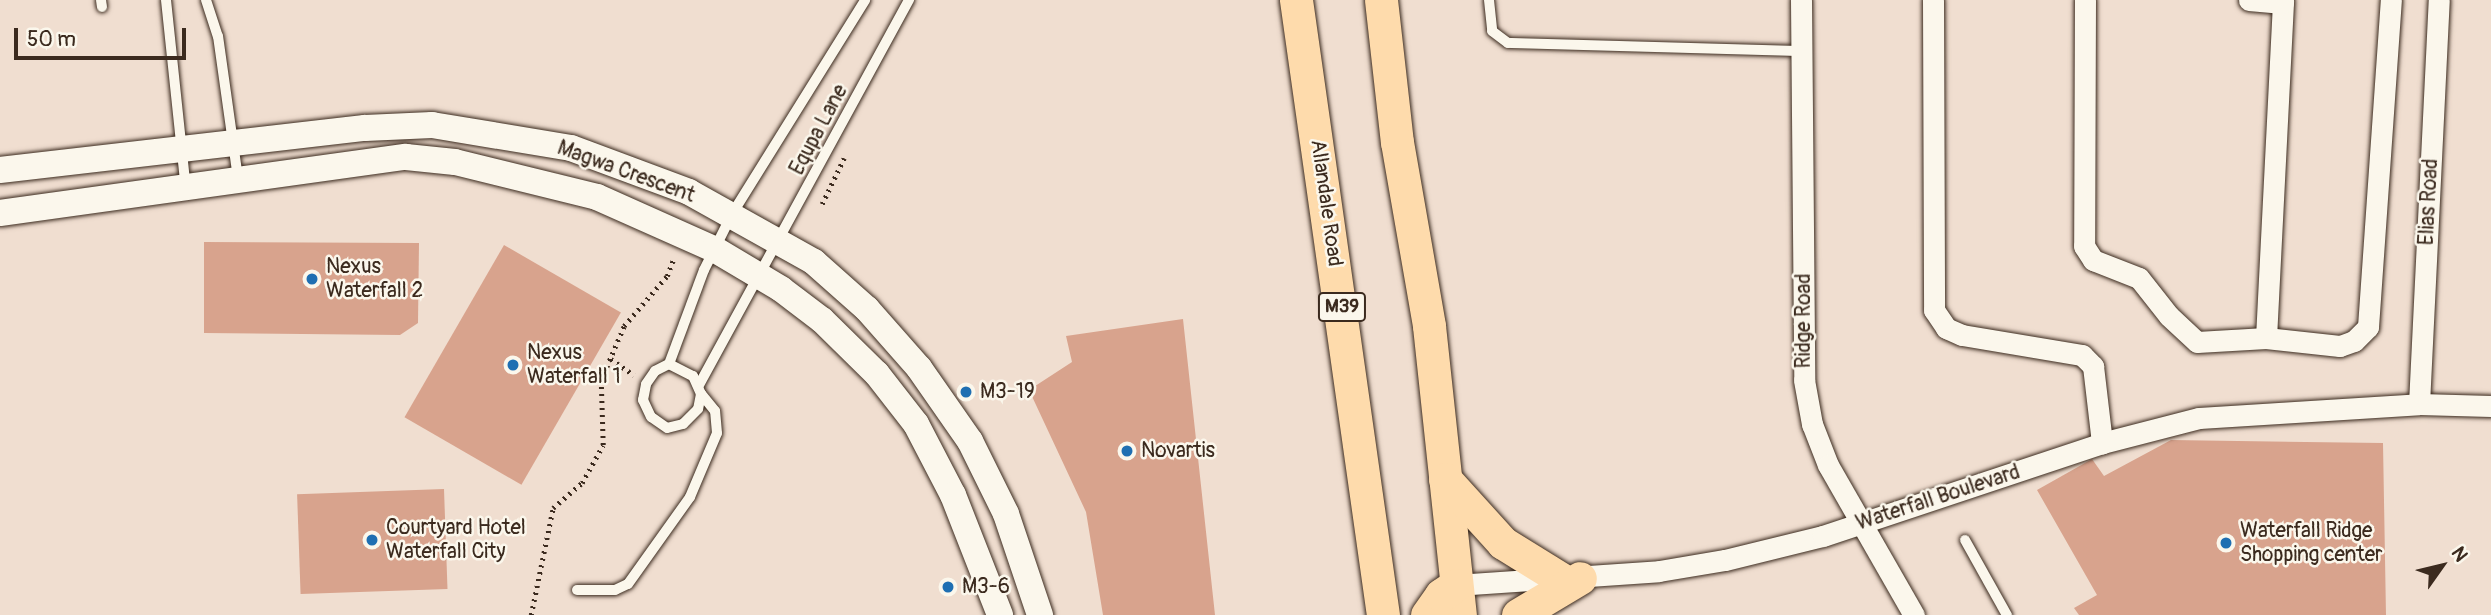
<!DOCTYPE html>
<style>
body{margin:0}
#map{position:relative;width:2491px;height:615px;overflow:hidden;background:#f0ded0;font-family:Pangolin,sans-serif}
div>[style]{position:absolute}
[style*='--x']{left:calc(var(--x)*1px);top:calc(var(--y)*1px);width:calc(var(--w)*1px);rotate:calc(var(--a)*1deg)}
.building>*{inset:0;background:#d8a38d;transform-origin:0 0}
.path>*{height:4.5px;margin-top:-2.25px;transform-origin:0;background:repeating-linear-gradient(90deg,#3b2a1e 0 2px,transparent 0 7px)}
.roads{filter:drop-shadow(0 0 2px #3b2a1e) drop-shadow(0 0 2px #3b2a1e)}
.service>*{height:10px;margin:-5px;padding:0 5px;transform-origin:5px;border-radius:5px;background:#fbf7ec}
.minor>*{height:21px;margin:-10.5px;padding:0 10.5px;transform-origin:10.5px;border-radius:10.5px;background:#fbf7ec}
.tertiary>*{height:26px;margin:-13px;padding:0 13px;transform-origin:13px;border-radius:13px;background:#fbf7ec}
.primary>*{height:33px;margin:-16.5px;padding:0 16.5px;transform-origin:16.5px;border-radius:16.5px;background:#fedbac}
.dots>*{width:19px;height:19px;translate:-50% -50%;box-sizing:border-box;border:4px solid #fbf7ec;border-radius:50%}
span{translate:-50% -50%;white-space:nowrap;text-align:center;line-height:1.15;-webkit-text-stroke:5px #fbf7ec;paint-order:stroke}
.shield-label span{padding:2px 5px;background:#fbf7ec;border:2px solid;border-radius:5px;-webkit-text-stroke-width:0}
.shield-label{font-size:19px;color:#3b2a1e;font-weight:700}
.street-label{font-size:21px;color:#3b2a1e}
.poi-label{font-size:21px;color:#3b2a1e}
.left{translate:0 -50%;text-align:left}
.north{position:absolute;left:2407px;top:531px;width:70px;height:70px;-webkit-text-stroke:5px #fbf7ec;paint-order:stroke;rotate:56deg;font-size:19px;font-weight:700;line-height:28px;text-align:center;color:#3b2a1e}
.north::after{content:'';display:block;margin:auto;width:24px;height:32px;background:#3b2a1e;clip-path:polygon(50% 0,100% 100%,50% 72%,0 100%)}
.scale{position:absolute;left:14px;top:28px;width:172px;height:32px;box-sizing:border-box;border:4px solid #3b2a1e;border-top:0;padding-left:9px;font-size:21px;line-height:24px;white-space:nowrap;color:#3b2a1e;-webkit-text-stroke:5px #fbf7ec;paint-order:stroke}
</style>
<div id="map">
<div class="building">
<i style="clip-path:polygon(204px 242px,419px 243px,418px 323px,400px 335px,204px 333px)"></i>
<i style="left:504px;top:245px;width:135px;height:199px;rotate:30deg"></i>
<i style="clip-path:polygon(1183px 319px,1215px 615px,1103px 615px,1086px 512px,1029px 390px,1072px 362px,1066px 336px)"></i>
<i style="clip-path:polygon(2171px 440px,2383px 443px,2386px 615px,2079px 615px,2074px 608px,2097px 595px,2037px 490px,2092px 459px,2104px 476px)"></i>
<i style="left:444px;top:489px;width:100px;height:147px;rotate:88deg"></i>
</div>
<div class="path">
<i style="--x:822;--y:204;--w:51;--a:-64.4"></i>
<i style="--x:611;--y:359;--w:28;--a:35"></i>
<i style="--x:531;--y:615;--w:109;--a:-78.4"></i>
<i style="--x:553;--y:508;--w:38;--a:-41"></i>
<i style="--x:582;--y:483;--w:43;--a:-61.1"></i>
<i style="--x:603;--y:445;--w:65;--a:-91.8"></i>
<i style="--x:601;--y:380;--w:59;--a:-66.9"></i>
<i style="--x:624;--y:326;--w:66;--a:-49.3"></i>
<i style="--x:667;--y:276;--w:19;--a:-69"></i>
</div>
<div class="roads">
<div class="service">
<i style="--x:101;--y:0;--w:7;--a:82"></i>
<i style="--x:166;--y:0;--w:190;--a:84"></i>
<i style="--x:206;--y:0;--w:38;--a:72"></i>
<i style="--x:218;--y:36;--w:144;--a:82"></i>
<i style="--x:1489;--y:0;--w:31;--a:84"></i>
<i style="--x:1492;--y:31;--w:20;--a:37"></i>
<i style="--x:1508;--y:43;--w:294;--a:1.6"></i>
<i style="--x:669;--y:364;--w:27;--a:27"></i>
<i style="--x:693;--y:376;--w:20;--a:66"></i>
<i style="--x:701;--y:394;--w:15;--a:101"></i>
<i style="--x:698;--y:409;--w:21;--a:135"></i>
<i style="--x:683;--y:424;--w:16;--a:166"></i>
<i style="--x:667;--y:428;--w:19;--a:-145"></i>
<i style="--x:651;--y:417;--w:19;--a:-115"></i>
<i style="--x:643;--y:400;--w:16;--a:-79"></i>
<i style="--x:646;--y:384;--w:16;--a:-55"></i>
<i style="--x:655;--y:371;--w:16;--a:-27"></i>
<i style="--x:669;--y:364;--w:100;--a:-69.6"></i>
<i style="--x:704;--y:270;--w:63;--a:-63.4"></i>
<i style="--x:732;--y:214;--w:252;--a:-58.1"></i>
<i style="--x:699;--y:385;--w:439;--a:-61.4"></i>
<i style="--x:1965;--y:540;--w:86;--a:60.8"></i>
<i style="--x:577;--y:590;--w:38;--a:0"></i>
<i style="--x:615;--y:590;--w:14;--a:-25"></i>
<i style="--x:628;--y:584;--w:107;--a:-54.5"></i>
<i style="--x:690;--y:497;--w:69;--a:-67.1"></i>
<i style="--x:717;--y:433;--w:22;--a:-95"></i>
<i style="--x:715;--y:411;--w:22;--a:-129"></i>
</div>
<div class="minor">
<i style="--x:1801;--y:0;--w:380;--a:89.5"></i>
<i style="--x:1804;--y:380;--w:45;--a:79.7"></i>
<i style="--x:1812;--y:424;--w:44;--a:68.7"></i>
<i style="--x:1828;--y:465;--w:173;--a:60.2"></i>
<i style="--x:1933;--y:0;--w:310;--a:89.8"></i>
<i style="--x:1934;--y:310;--w:22;--a:56"></i>
<i style="--x:1946;--y:328;--w:17;--a:24"></i>
<i style="--x:1962;--y:335;--w:122;--a:9.5"></i>
<i style="--x:2082;--y:355;--w:16;--a:45"></i>
<i style="--x:2093;--y:366;--w:78;--a:83.3"></i>
<i style="--x:2085;--y:0;--w:246;--a:90.2"></i>
<i style="--x:2084;--y:246;--w:17;--a:57"></i>
<i style="--x:2093;--y:260;--w:49;--a:21.4"></i>
<i style="--x:2139;--y:278;--w:48;--a:51.7"></i>
<i style="--x:2169;--y:316;--w:38;--a:43"></i>
<i style="--x:2197;--y:342;--w:69;--a:-3.3"></i>
<i style="--x:2266;--y:338;--w:338;--a:-87.1"></i>
<i style="--x:2249;--y:0;--w:34;--a:5"></i>
<i style="--x:2266;--y:338;--w:74;--a:6.2"></i>
<i style="--x:2340;--y:346;--w:15;--a:-20"></i>
<i style="--x:2354;--y:341;--w:20;--a:-45"></i>
<i style="--x:2368;--y:327;--w:328;--a:-86"></i>
<i style="--x:2419;--y:404;--w:404;--a:-87.2"></i>
<i style="--x:1456;--y:585;--w:203;--a:-3.9"></i>
<i style="--x:1659;--y:571;--w:67;--a:-9.5"></i>
<i style="--x:1725;--y:560;--w:101;--a:-13.8"></i>
<i style="--x:1823;--y:536;--w:294;--a:-18.4"></i>
<i style="--x:2102;--y:443;--w:100;--a:-14.5"></i>
<i style="--x:2199;--y:418;--w:220;--a:-3.6"></i>
<i style="--x:2419;--y:404;--w:72;--a:1.6"></i>
</div>
<div class="tertiary">
<i style="--x:0;--y:170;--w:367;--a:-6.6"></i>
<i style="--x:365;--y:128;--w:67;--a:-2.6"></i>
<i style="--x:432;--y:125;--w:141;--a:9.4"></i>
<i style="--x:571;--y:148;--w:126;--a:20.4"></i>
<i style="--x:689;--y:192;--w:143;--a:29.2"></i>
<i style="--x:814;--y:262;--w:71;--a:41.6"></i>
<i style="--x:867;--y:309;--w:79;--a:48.6"></i>
<i style="--x:919;--y:368;--w:89;--a:55.1"></i>
<i style="--x:970;--y:441;--w:81;--a:63.7"></i>
<i style="--x:1006;--y:514;--w:107;--a:71.4"></i>
<i style="--x:0;--y:213;--w:410;--a:-7.9"></i>
<i style="--x:406;--y:157;--w:49;--a:5.8"></i>
<i style="--x:455;--y:162;--w:146;--a:13.8"></i>
<i style="--x:597;--y:197;--w:128;--a:24"></i>
<i style="--x:714;--y:249;--w:78;--a:30.8"></i>
<i style="--x:781;--y:289;--w:51;--a:37.1"></i>
<i style="--x:822;--y:320;--w:77;--a:44.5"></i>
<i style="--x:877;--y:374;--w:63;--a:52"></i>
<i style="--x:916;--y:424;--w:80;--a:62.5"></i>
<i style="--x:953;--y:495;--w:129;--a:68.6"></i>
</div>
<div class="primary">
<i style="--x:1296;--y:0;--w:621;--a:81.95"></i>
<i style="--x:1381;--y:0;--w:143;--a:83.6"></i>
<i style="--x:1397;--y:142;--w:187;--a:80.1"></i>
<i style="--x:1429;--y:326;--w:291;--a:83.9"></i>
<i style="--x:1445;--y:479;--w:86;--a:47.8"></i>
<i style="--x:1503;--y:543;--w:68;--a:31.8"></i>
<i style="--x:1427;--y:615;--w:24;--a:-55"></i>
<i style="--x:1441;--y:595;--w:18;--a:-34"></i>
<i style="--x:1518;--y:615;--w:72;--a:-30.8"></i>
</div>
</div>
<div class="dots">
<i style="left:312px;top:279px;background:#1f6fb2"></i>
<i style="left:513px;top:365px;background:#1f6fb2"></i>
<i style="left:966px;top:392px;background:#1f6fb2"></i>
<i style="left:1127px;top:451px;background:#1f6fb2"></i>
<i style="left:372px;top:540px;background:#1f6fb2"></i>
<i style="left:2226px;top:543px;background:#1f6fb2"></i>
<i style="left:948px;top:587px;background:#1f6fb2"></i>
</div>
<div class="shield-label">
<span style="left:1342px;top:307px">M39</span>
</div>
<div class="street-label">
<span style="left:819px;top:130px;rotate:-62deg">Equpa Lane</span>
<span style="left:626px;top:172px;rotate:20deg">Magwa Crescent</span>
<span style="left:2429px;top:202px;rotate:-87deg">Elias Road</span>
<span style="left:1326px;top:203px;rotate:82deg">Allandale Road</span>
<span style="left:1804px;top:321px;rotate:-90deg">Ridge Road</span>
<span style="left:1938px;top:498px;rotate:-18deg">Waterfall Boulevard</span>
</div>
<div class="poi-label">
<span class="left" style="left:326px;top:279px">Nexus<br>Waterfall 2</span>
<span class="left" style="left:527px;top:365px">Nexus<br>Waterfall 1</span>
<span class="left" style="left:980px;top:392px">M3-19</span>
<span class="left" style="left:1141px;top:451px">Novartis</span>
<span class="left" style="left:386px;top:540px">Courtyard Hotel<br>Waterfall City</span>
<span class="left" style="left:2240px;top:543px">Waterfall Ridge<br>Shopping center</span>
<span class="left" style="left:962px;top:587px">M3-6</span>
</div>
<div class="north">N</div>
<div class="scale">50 m</div>
</div>
